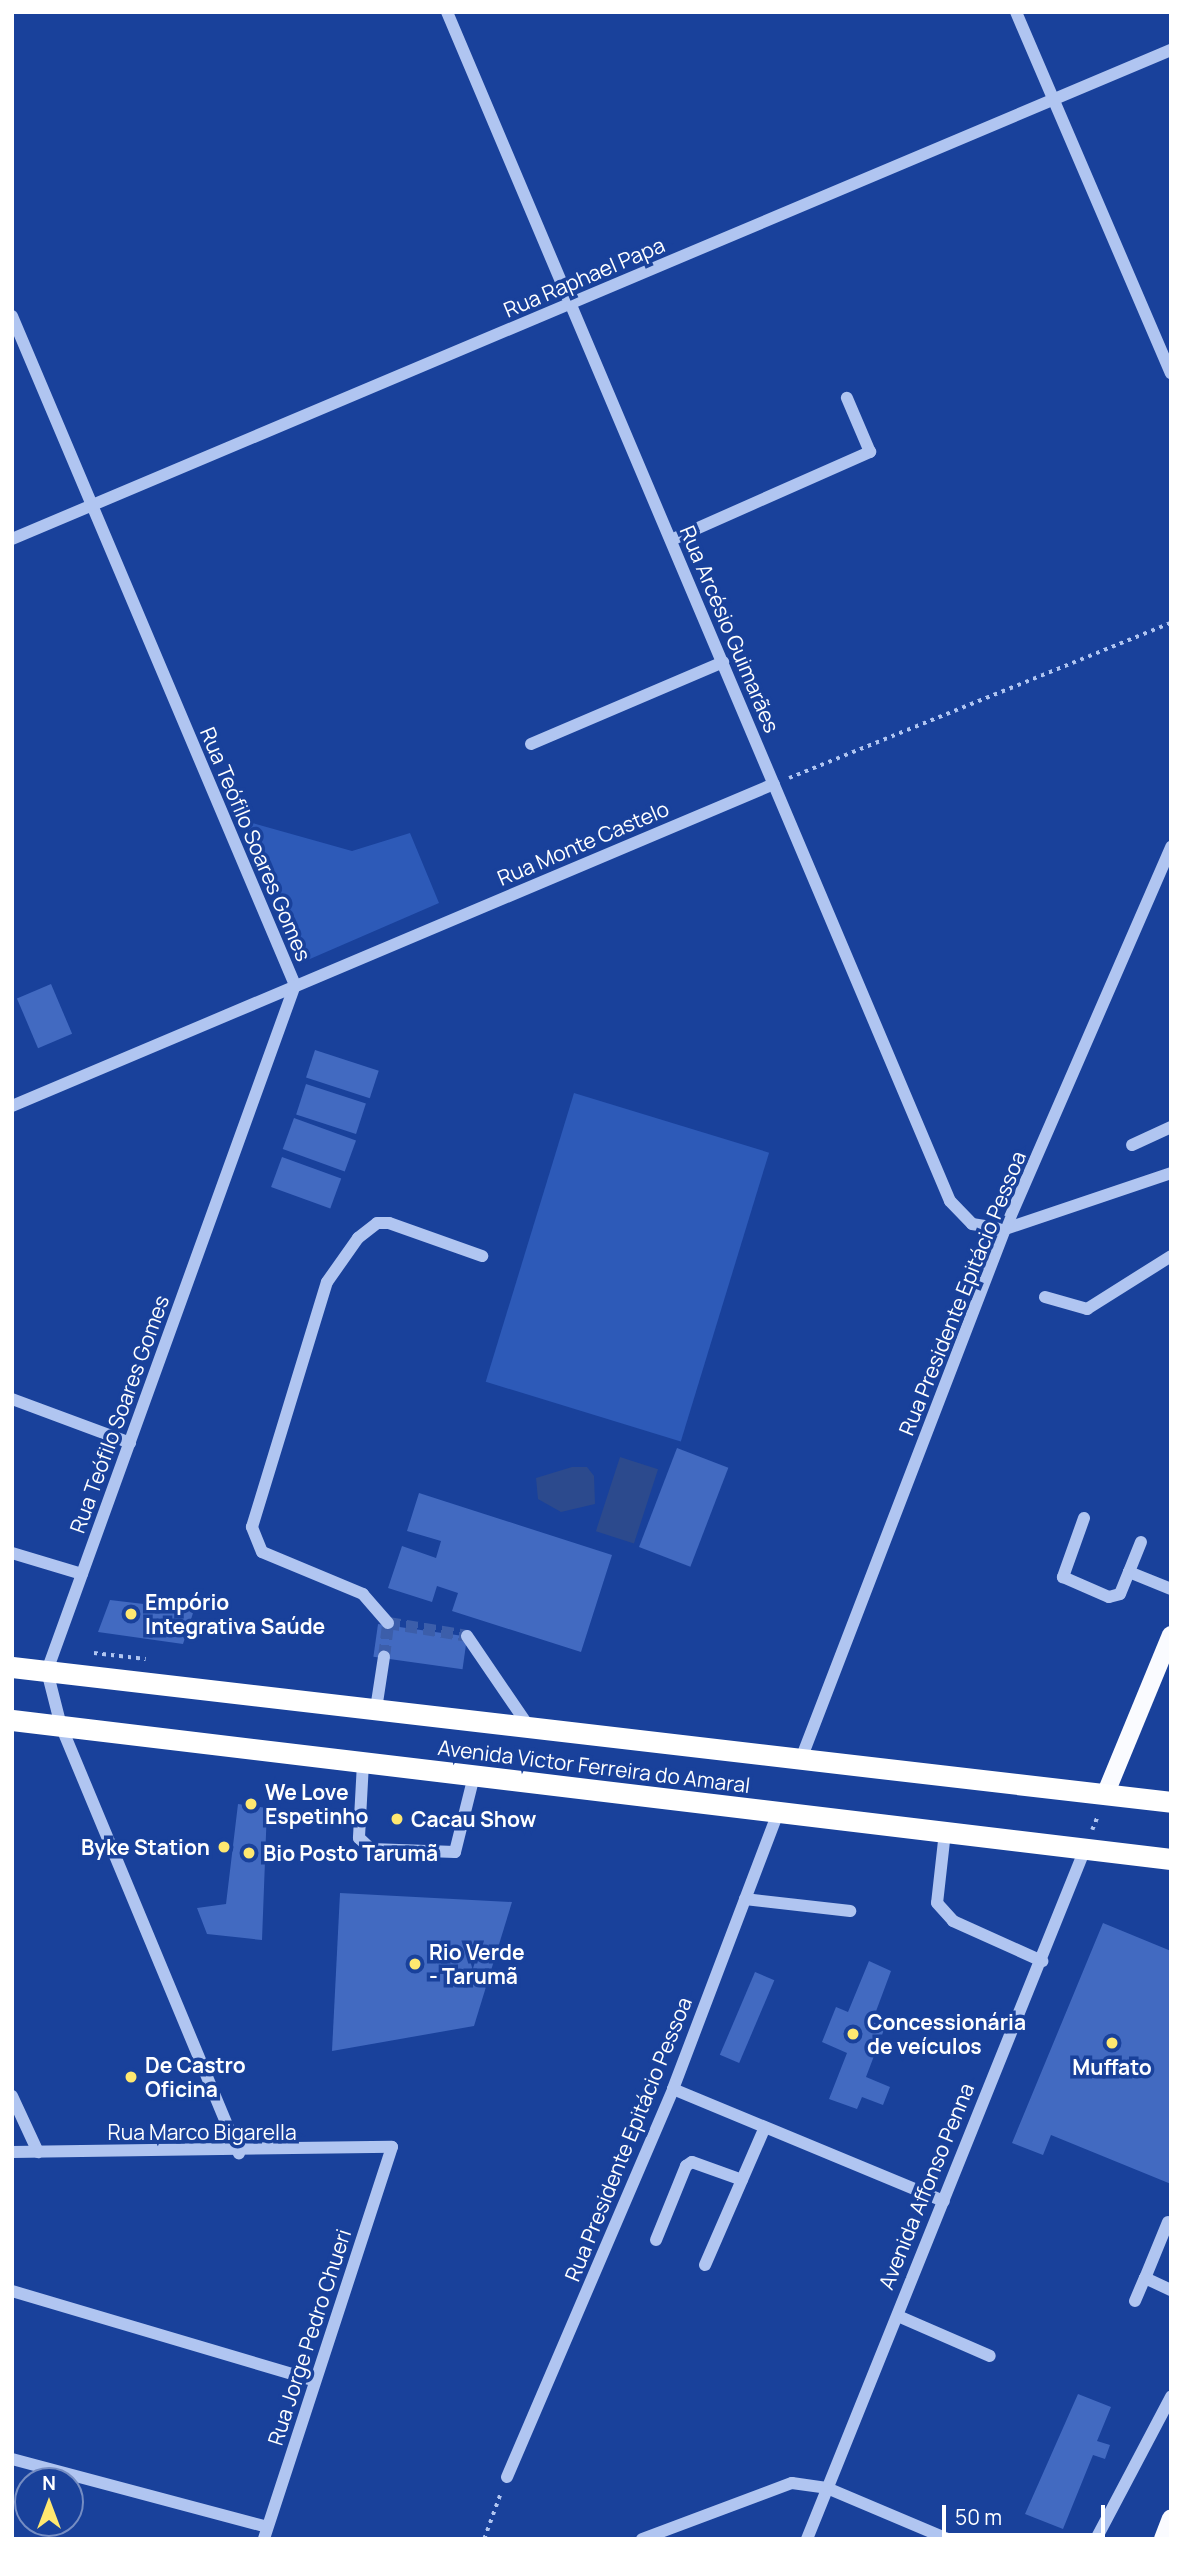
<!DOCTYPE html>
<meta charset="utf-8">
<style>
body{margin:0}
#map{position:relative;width:1183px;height:2551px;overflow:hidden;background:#19419b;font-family:Manrope,sans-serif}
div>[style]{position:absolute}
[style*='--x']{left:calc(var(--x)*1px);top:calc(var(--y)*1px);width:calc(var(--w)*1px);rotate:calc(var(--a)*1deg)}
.green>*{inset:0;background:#2d5ab8;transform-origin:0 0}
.water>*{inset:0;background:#2c4a8d;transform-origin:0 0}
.building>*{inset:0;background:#426ac1;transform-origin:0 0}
.minor-tunnel>*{height:12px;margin-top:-6px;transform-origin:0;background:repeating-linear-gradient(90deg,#3c5eaa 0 12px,transparent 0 18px)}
.path>*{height:3.5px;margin-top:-1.75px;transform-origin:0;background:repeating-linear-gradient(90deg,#b0c5f1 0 3.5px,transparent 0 8.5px)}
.minor>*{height:12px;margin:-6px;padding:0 6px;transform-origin:6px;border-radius:6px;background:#b0c5f1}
.major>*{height:18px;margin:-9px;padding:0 9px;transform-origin:9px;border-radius:9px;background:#fafbff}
.highway>*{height:21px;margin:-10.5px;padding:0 10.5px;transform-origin:10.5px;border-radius:10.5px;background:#fff}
.dots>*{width:19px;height:19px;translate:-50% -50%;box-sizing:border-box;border:4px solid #19419b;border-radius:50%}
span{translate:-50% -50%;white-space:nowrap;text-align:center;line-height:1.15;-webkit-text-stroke:7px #19419b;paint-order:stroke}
.street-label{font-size:21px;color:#fff}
.poi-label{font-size:21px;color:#fff;font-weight:700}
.left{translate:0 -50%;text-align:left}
.right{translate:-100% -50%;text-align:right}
.frame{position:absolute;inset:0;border:14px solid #fff;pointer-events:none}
.north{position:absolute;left:14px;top:2467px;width:70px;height:70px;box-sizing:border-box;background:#19419b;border:2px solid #758dc3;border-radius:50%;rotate:0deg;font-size:19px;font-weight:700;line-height:28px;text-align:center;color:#fff}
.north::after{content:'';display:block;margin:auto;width:24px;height:32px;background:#ffe870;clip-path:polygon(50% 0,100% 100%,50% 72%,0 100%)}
.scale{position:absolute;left:942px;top:2505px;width:163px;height:32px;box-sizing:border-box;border:4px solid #fff;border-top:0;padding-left:9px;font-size:21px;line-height:24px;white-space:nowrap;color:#fff;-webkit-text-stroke:5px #19419b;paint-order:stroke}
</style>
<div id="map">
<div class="green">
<i style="clip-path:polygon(242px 820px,352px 851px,410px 833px,439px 903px,303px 962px)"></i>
<i style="left:574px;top:1093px;width:204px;height:302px;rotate:17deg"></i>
</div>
<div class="water">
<i style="left:620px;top:1457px;width:40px;height:78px;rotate:18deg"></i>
<i style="clip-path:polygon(572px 1467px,587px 1467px,594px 1476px,595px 1504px,561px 1512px,538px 1499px,536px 1478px)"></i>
</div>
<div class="building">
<i style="left:51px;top:984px;width:54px;height:37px;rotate:67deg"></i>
<i style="left:315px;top:1050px;width:67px;height:29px;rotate:18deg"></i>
<i style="left:306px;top:1084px;width:63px;height:32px;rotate:18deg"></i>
<i style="left:294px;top:1118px;width:66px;height:33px;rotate:20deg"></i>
<i style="left:282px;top:1157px;width:63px;height:32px;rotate:20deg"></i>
<i style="left:677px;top:1448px;width:55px;height:106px;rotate:21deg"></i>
<i style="clip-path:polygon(419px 1493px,612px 1555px,581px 1652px,452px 1611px,458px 1593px,437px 1586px,432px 1602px,388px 1588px,402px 1546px,436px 1558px,441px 1541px,407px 1531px)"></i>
<i style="clip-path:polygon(110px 1600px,194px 1610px,183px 1644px,98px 1632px)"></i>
<i style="left:378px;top:1624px;width:90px;height:33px;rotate:8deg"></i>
<i style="clip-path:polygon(238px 1804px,267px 1808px,262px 1940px,207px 1934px,197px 1908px,226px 1904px)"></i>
<i style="clip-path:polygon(340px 1893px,512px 1902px,474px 2026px,332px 2051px)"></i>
<i style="clip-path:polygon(1103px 1923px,1171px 1951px,1171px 2184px,1051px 2135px,1043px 2155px,1012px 2143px)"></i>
<i style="clip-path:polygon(869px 1961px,891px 1971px,872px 2022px,885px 2027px,866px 2077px,890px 2087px,883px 2105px,862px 2097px,857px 2109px,829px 2099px,847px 2053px,822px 2042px,836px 2007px,848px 2012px)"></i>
<i style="left:755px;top:1972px;width:21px;height:90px;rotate:23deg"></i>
<i style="clip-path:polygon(1078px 2394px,1111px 2407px,1097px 2441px,1110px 2445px,1105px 2459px,1093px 2455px,1063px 2529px,1025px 2514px)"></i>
</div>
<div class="minor-tunnel">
<i style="--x:384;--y:1657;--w:34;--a:-83"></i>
<i style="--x:388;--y:1623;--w:80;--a:9.3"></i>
</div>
<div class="path">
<i style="--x:789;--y:778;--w:412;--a:-22.1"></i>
<i style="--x:94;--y:1653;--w:52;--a:6.6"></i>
<i style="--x:1092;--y:1830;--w:16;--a:-68"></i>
<i style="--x:484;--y:2539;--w:50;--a:-70.1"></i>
</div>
<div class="minor">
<i style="--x:447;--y:12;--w:1291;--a:67.07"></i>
<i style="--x:950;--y:1201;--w:32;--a:46"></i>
<i style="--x:972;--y:1224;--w:33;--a:9"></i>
<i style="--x:1005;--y:1229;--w:175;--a:-18.6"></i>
<i style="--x:1016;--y:12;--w:393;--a:66.8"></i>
<i style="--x:12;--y:316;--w:726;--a:67.07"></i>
<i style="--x:295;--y:985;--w:729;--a:109.88"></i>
<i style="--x:47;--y:1671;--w:57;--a:75.7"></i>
<i style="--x:61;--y:1726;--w:463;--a:67.4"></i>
<i style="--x:12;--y:539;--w:1258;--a:-22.88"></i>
<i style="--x:671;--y:540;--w:218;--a:-23.9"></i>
<i style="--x:870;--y:452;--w:59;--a:-113.1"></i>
<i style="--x:531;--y:744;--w:209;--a:-23.1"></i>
<i style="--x:12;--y:1106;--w:827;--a:-22.91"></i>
<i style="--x:1132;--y:1145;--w:43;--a:-24.8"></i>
<i style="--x:1045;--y:1297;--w:44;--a:15.9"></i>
<i style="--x:1087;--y:1309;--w:99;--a:-32.2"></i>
<i style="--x:12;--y:1399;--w:126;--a:20.4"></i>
<i style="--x:1084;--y:1518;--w:63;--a:109.6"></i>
<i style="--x:1063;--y:1577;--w:50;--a:23.5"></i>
<i style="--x:1109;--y:1597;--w:11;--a:-15"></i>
<i style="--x:1120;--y:1594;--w:24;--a:-68"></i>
<i style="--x:1141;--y:1542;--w:32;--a:112"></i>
<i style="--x:1129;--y:1572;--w:45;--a:22"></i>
<i style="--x:12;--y:1553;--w:73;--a:16.7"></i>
<i style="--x:388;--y:1623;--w:38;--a:-131"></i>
<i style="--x:363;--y:1594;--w:109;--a:-157.4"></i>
<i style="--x:262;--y:1552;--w:27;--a:-112"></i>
<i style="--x:252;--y:1527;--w:256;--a:-73"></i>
<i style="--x:327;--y:1282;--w:54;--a:-54.8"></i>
<i style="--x:358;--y:1238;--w:24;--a:-38"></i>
<i style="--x:377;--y:1223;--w:12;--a:0"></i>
<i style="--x:389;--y:1223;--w:99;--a:19.5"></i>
<i style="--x:467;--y:1636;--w:110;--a:55.7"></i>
<i style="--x:376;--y:1709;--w:53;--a:-81.3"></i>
<i style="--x:801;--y:1759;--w:568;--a:-68.95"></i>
<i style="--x:1005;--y:1229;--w:417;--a:-66.5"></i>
<i style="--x:363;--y:1763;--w:75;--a:93.1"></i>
<i style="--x:359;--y:1838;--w:16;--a:43"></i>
<i style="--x:371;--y:1849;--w:84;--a:2"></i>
<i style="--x:455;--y:1852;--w:78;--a:-76"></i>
<i style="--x:945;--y:1832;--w:71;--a:96.4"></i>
<i style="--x:937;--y:1903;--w:24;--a:48"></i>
<i style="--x:953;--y:1921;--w:98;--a:24.2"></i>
<i style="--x:745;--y:1899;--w:106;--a:6.5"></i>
<i style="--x:673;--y:2089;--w:293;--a:22.5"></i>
<i style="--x:12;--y:2096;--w:62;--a:65.1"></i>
<i style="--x:12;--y:2152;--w:380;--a:-0.8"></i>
<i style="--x:392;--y:2147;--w:412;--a:108.1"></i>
<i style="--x:1168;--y:2222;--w:61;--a:112.3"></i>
<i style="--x:1145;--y:2278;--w:29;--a:25"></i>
<i style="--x:656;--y:2240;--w:80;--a:-67.9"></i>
<i style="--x:686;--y:2166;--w:7;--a:-34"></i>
<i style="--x:692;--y:2162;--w:53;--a:19.8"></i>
<i style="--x:705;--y:2265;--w:150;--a:-66.5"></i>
<i style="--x:12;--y:2291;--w:316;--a:16.5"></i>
<i style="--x:1135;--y:2301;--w:25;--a:-67"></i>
<i style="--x:898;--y:2316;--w:100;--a:23.5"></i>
<i style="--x:12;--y:2459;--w:264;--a:14.9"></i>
<i style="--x:507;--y:2477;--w:422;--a:-66.8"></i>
<i style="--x:673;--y:2089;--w:296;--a:-69.2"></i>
<i style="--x:642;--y:2539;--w:160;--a:-20.5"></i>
<i style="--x:792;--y:2483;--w:35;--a:8"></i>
<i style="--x:827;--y:2488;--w:131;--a:22.9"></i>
<i style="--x:807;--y:2539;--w:744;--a:-68.06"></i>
<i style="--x:1096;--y:2539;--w:161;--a:-62.2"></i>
</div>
<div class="major">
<i style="--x:1105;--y:1795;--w:173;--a:-67.6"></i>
<i style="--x:1163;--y:2539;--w:22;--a:-69"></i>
</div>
<div class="highway">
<i style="--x:12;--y:1667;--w:1167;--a:6.64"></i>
<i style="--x:12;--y:1720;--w:1167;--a:6.84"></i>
</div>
<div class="dots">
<i style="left:131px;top:1614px;background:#ffe870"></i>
<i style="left:251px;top:1804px;background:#ffe870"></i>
<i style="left:397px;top:1819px;background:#ffe870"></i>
<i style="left:224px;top:1847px;background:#ffe870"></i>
<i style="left:249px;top:1853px;background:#ffe870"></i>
<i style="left:415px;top:1964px;background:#ffe870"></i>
<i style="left:853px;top:2034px;background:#ffe870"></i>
<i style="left:1112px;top:2043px;background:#ffe870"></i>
<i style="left:131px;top:2077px;background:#ffe870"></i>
</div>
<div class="street-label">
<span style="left:584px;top:277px;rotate:-23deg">Rua Raphael Papa</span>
<span style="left:730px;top:629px;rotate:67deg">Rua Arcésio Guimarães</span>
<span style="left:583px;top:843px;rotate:-23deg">Rua Monte Castelo</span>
<span style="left:256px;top:844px;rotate:67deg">Rua Teófilo Soares Gomes</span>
<span style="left:962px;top:1293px;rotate:-68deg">Rua Presidente Epitácio Pessoa</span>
<span style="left:119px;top:1414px;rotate:-70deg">Rua Teófilo Soares Gomes</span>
<span style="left:594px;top:1766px;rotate:7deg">Avenida Victor Ferreira do Amaral</span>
<span style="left:202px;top:2132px">Rua Marco Bigarella</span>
<span style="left:628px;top:2139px;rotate:-68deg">Rua Presidente Epitácio Pessoa</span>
<span style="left:926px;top:2186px;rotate:-68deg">Avenida Affonso Penna</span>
<span style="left:309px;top:2337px;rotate:-72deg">Rua Jorge Pedro Chueri</span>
</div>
<div class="poi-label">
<span class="left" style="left:145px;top:1614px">Empório<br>Integrativa Saúde</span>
<span class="left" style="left:265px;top:1804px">We Love<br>Espetinho</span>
<span class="left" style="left:411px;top:1819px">Cacau Show</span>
<span class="right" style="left:210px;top:1847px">Byke Station</span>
<span class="left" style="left:263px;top:1853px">Bio Posto Tarumã</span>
<span class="left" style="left:429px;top:1964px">Rio Verde<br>- Tarumã</span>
<span class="left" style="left:867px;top:2034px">Concessionária<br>de veículos</span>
<span class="left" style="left:145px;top:2077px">De Castro<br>Oficina</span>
<span style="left:1112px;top:2067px">Muffato</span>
</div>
<div class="frame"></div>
<div class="north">N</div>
<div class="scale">50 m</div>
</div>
